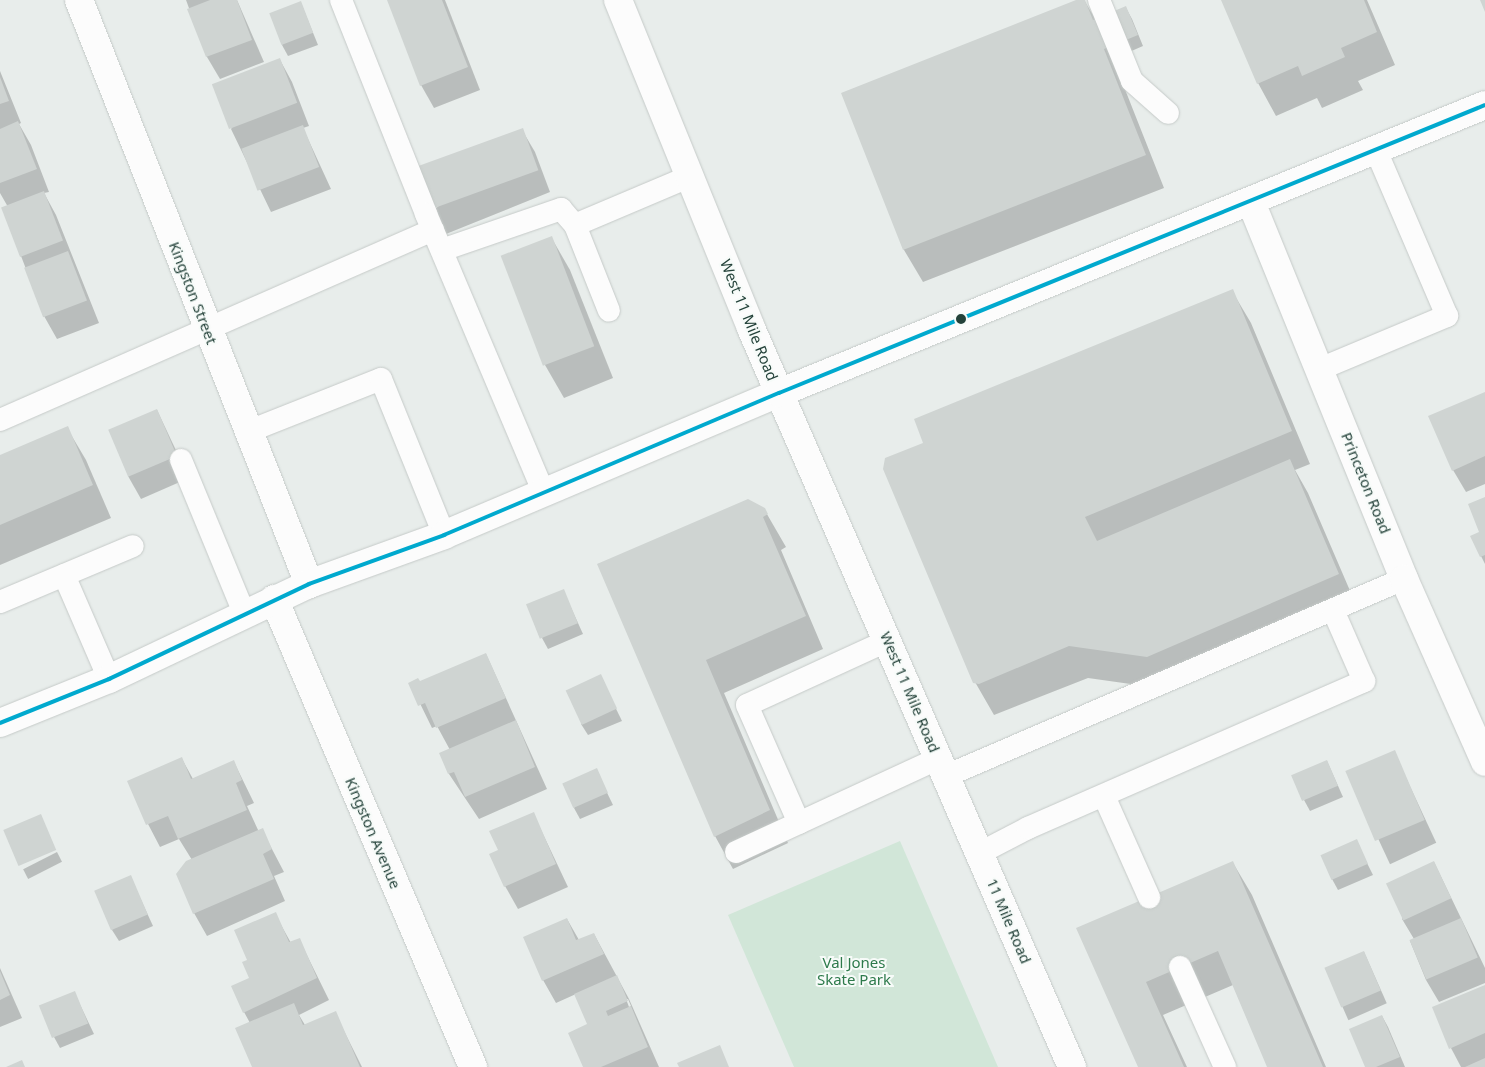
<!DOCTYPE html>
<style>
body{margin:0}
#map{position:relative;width:1485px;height:1067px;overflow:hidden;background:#e8edeb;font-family:"Noto Sans",sans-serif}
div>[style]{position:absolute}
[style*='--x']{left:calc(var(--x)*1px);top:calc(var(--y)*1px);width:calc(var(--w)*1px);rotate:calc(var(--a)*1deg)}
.green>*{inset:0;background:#d1e6d8}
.shadow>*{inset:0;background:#0003;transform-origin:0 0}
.building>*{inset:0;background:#cfd4d2;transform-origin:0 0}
.roads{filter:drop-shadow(0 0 1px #c5cac8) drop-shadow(0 0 1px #c5cac8)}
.lane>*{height:22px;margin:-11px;padding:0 11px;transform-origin:11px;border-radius:11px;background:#fcfcfc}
.street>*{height:28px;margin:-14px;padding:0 14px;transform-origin:14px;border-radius:14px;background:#fcfcfc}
.secondary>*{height:28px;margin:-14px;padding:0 14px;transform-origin:14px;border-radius:14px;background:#fcfcfc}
.bus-1>*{height:4px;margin:-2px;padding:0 2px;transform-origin:2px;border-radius:2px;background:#00a9ce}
.dots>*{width:14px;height:14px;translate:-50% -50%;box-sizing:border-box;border:2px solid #f7fbf9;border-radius:50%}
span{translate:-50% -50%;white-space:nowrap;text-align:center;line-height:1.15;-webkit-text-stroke:4px #f7fbf9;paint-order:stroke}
.street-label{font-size:15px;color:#24423a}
.park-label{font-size:15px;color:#2d7a4b}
</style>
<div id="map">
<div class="green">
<i style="clip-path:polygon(900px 841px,998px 1067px,794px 1067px,728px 915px)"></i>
</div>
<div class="shadow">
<i style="clip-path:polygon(186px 0,237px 0,264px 62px,220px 79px,207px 57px)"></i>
<i style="clip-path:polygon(388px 0,445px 0,480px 90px,434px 108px,421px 85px)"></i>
<i style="clip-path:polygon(1080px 0,1084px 0,1096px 20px,1126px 8px,1132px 19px,1143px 46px,1113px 59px,1164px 188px,923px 282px,904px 250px,843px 93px)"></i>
<i style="clip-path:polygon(1222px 0,1367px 0,1395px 65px,1358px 81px,1363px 90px,1322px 108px,1317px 98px,1276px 116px,1258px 83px)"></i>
<i style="clip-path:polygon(301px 3px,318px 45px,288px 56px,282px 45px)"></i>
<i style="clip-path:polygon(280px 60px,292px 82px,309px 126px,303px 128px,331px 189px,271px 212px,231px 129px)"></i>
<i style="clip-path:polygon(0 71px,21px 123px,19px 124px,31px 145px,49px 192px,44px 193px,56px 215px,99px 323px,57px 339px,44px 316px,3px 209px,8px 207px,0 193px)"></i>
<i style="clip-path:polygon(522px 130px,535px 152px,550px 192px,446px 234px,433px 211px)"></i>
<i style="clip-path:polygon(551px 237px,570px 270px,613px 378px,564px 398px,545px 365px)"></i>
<i style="clip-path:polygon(1232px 291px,1251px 323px,1310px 464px,1295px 470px,1308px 493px,1357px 607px,1166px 689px,1088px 678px,994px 715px,975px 682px,925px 444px)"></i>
<i style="clip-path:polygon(1485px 393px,1485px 484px,1466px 492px,1453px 470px)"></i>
<i style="clip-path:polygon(157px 410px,189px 478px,141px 499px,128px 476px)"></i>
<i style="clip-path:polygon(67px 428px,86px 460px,111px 518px,0 565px,0 457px)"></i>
<i style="clip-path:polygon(1485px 499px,1485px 564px,1481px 556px)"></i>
<i style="clip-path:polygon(764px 509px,786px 547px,781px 550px,823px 649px,724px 693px,788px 843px,733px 869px,715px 836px,598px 564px)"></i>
<i style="clip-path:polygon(563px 590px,583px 634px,548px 649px,542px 638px)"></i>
<i style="clip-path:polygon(486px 654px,547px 789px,479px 819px,449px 774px,450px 750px,437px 726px,432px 728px,410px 683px,420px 683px)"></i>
<i style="clip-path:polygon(600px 676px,622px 721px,588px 735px,581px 724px)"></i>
<i style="left:1394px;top:752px;width:100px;height:51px;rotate:65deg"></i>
<i style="clip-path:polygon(182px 759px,193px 779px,234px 762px,254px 803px,247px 806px,259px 832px,262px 830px,284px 872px,274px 876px,285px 901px,207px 936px,194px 913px,192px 860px,179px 839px,160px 847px,148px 824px)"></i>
<i style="clip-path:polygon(1327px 761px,1343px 797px,1310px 811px,1304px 800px)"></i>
<i style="clip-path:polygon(596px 770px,613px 805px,580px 819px,574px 808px)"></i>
<i style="clip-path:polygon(533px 813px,568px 887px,518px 909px,505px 886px,499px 851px)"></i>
<i style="clip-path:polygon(1356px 841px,1373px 875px,1338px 890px,1332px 879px)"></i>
<i style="left:57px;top:852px;width:11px;height:38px;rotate:63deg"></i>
<i style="clip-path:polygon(1434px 862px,1485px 968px,1485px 983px,1439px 1002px,1426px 980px,1410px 941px,1414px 939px,1402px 919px)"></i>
<i style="clip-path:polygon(1233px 863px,1252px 895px,1326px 1067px,1268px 1067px,1233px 985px,1163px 1015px,1187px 1067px,1139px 1067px,1078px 929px)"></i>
<i style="clip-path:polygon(130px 876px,153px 926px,119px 941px,112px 930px)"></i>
<i style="clip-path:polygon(275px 914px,291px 943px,299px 939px,329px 1000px,299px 1015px,305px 1025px,335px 1013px,362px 1067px,253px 1067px,250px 1023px,244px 1012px,251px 979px,249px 961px)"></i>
<i style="clip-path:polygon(evenodd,567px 919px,579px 940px,594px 934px,629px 999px,659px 1067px,584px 1067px,589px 1025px,576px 994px,556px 1003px,543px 980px,567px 919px,626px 999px,628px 999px,631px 1006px,629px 1007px,626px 999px)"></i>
<i style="left:1364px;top:952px;width:56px;height:42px;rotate:66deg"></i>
<i style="clip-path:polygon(0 968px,22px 1018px,0 1027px)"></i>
<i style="clip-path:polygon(1485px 986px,1485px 1067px,1461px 1067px,1451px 1048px)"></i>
<i style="clip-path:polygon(74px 992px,94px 1034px,60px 1048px,54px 1037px)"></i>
<i style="clip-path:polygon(1382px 1016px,1388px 1027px,1405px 1067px,1367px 1067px)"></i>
</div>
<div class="building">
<i style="clip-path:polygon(210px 0,237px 0,252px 40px,206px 57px,187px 9px)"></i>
<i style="clip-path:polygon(387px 0,442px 0,468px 67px,420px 86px)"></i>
<i style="clip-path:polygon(1076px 0,1085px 0,1093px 20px,1126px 6px,1138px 35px,1104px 49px,1146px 155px,903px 250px,841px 93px)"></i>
<i style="clip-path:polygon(1221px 0,1364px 0,1377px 32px,1341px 48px,1345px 57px,1302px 76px,1298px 66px,1257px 84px)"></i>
<i style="clip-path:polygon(1480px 0,1485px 0,1485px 12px)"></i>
<i style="left:301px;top:1px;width:34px;height:34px;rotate:69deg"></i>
<i style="left:280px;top:58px;width:48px;height:73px;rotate:69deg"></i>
<i style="clip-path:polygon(0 77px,9px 101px,0 104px)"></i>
<i style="clip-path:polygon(18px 121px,37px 169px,0 183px,0 129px)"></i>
<i style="left:303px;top:125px;width:45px;height:66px;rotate:69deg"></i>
<i style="left:523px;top:128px;width:45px;height:115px;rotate:70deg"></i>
<i style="left:44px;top:191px;width:53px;height:46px;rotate:69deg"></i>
<i style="left:552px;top:236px;width:118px;height:55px;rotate:69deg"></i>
<i style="left:68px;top:251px;width:53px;height:47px;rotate:69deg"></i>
<i style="clip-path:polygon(1233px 289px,1292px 431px,1085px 517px,1097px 541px,1290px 459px,1339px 574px,1147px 657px,1069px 646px,979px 684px,973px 683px,883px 469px,885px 458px,923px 443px,914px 419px)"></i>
<i style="clip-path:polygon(1485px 392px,1485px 456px,1452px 471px,1428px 416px)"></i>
<i style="left:157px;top:409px;width:51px;height:53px;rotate:67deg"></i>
<i style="clip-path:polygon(68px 426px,93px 485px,0 525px,0 455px)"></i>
<i style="clip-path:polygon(1485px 497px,1485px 555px,1480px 557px,1470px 536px,1479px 532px,1468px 504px)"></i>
<i style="clip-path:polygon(748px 499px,765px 508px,768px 514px,763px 517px,806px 616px,706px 660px,770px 810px,714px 837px,597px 564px)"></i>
<i style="left:564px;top:589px;width:37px;height:41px;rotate:68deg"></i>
<i style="clip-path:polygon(486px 653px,506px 698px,436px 728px,425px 703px,418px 706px,408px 683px,418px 678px,420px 681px)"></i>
<i style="left:601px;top:674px;width:38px;height:39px;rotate:65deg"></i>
<i style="clip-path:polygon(516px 720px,535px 767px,465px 797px,454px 772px,448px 774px,439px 753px)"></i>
<i style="left:1395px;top:750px;width:76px;height:54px;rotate:67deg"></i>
<i style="clip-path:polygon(182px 757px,191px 779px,234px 760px,242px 780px,236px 783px,247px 810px,178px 839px,168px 816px,146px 825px,127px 781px)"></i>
<i style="left:1327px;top:760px;width:28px;height:39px;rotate:67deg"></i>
<i style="left:597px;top:768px;width:27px;height:38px;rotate:66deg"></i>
<i style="clip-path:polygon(534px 812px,556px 864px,504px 887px,489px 854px,498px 850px,489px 831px)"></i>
<i style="left:41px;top:814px;width:39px;height:41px;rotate:67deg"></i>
<i style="clip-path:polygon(263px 828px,272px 849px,263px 854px,274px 879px,193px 914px,176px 874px,186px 861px)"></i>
<i style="left:1357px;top:839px;width:27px;height:40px;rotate:66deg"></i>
<i style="clip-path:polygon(1233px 861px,1323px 1067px,1267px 1067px,1218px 951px,1146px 982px,1184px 1067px,1138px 1067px,1076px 928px)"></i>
<i style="left:1434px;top:861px;width:41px;height:53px;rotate:65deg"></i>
<i style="left:131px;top:875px;width:43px;height:40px;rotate:67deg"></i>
<i style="clip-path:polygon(276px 912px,289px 942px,300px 938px,317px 978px,243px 1013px,231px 986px,249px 978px,242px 962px,247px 960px,234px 930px)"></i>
<i style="clip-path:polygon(567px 918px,576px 940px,594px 933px,604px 954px,542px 981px,523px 937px)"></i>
<i style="left:1461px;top:918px;width:43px;height:56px;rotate:67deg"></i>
<i style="left:1364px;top:951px;width:43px;height:43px;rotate:67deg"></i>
<i style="clip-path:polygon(0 971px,10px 995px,0 1000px)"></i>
<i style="clip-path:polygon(617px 975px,628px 1001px,606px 1011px,608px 1016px,631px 1006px,648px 1047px,601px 1067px,583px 1067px,568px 1033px,587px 1024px,574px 994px)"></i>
<i style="clip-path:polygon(1485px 985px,1485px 1033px,1449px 1049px,1432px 1007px)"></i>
<i style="left:75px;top:991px;width:35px;height:39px;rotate:68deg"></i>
<i style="clip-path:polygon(294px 1003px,303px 1025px,336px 1011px,360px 1067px,252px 1067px,235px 1028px)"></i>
<i style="clip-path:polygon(1382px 1015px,1400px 1057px,1376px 1067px,1365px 1067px,1349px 1029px)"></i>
<i style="clip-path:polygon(720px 1045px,729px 1067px,679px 1067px,677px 1063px)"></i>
<i style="clip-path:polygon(1485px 1058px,1485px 1067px,1465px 1067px)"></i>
<i style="clip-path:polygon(22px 1060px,25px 1067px,6px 1067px)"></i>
</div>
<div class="roads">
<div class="lane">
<i style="--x:341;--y:0;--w:230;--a:68.3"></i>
<i style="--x:426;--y:214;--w:303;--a:67.1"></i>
<i style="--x:1099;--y:0;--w:87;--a:67.8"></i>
<i style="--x:1132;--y:81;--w:48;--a:41.6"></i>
<i style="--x:575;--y:225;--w:126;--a:-22.9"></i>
<i style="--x:442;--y:250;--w:126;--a:-19"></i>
<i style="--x:561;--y:209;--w:21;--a:49"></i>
<i style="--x:575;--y:225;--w:92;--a:68.4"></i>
<i style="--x:1320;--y:369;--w:138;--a:-22.7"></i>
<i style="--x:1447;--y:316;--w:181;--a:-113.2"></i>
<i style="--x:0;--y:420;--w:473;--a:-23.7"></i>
<i style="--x:247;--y:432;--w:144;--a:-21.6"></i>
<i style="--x:381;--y:379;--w:168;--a:68"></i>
<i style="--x:181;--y:460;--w:165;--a:67.6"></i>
<i style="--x:64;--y:575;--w:113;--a:66.6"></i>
<i style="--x:0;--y:602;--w:144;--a:-22.8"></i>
<i style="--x:946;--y:776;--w:499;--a:-23.3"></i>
<i style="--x:1104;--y:796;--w:111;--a:66"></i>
<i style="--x:799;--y:823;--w:129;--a:-113.8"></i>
<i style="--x:747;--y:705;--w:156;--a:-24.6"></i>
<i style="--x:736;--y:852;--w:224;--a:-24.8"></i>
<i style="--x:980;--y:853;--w:54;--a:-27.5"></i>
<i style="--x:1028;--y:828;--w:367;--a:-23.6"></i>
<i style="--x:1364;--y:681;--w:77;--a:-113.6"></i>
<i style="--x:1180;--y:967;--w:110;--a:65.8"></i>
</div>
<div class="street">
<i style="--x:79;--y:0;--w:628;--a:68.5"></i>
<i style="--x:1251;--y:202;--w:407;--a:67.9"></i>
<i style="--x:1404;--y:579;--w:200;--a:66.1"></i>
<i style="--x:274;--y:599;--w:509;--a:66.96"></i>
</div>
<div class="secondary">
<i style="--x:618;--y:0;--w:354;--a:67.9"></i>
<i style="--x:751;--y:328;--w:806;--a:66.52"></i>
<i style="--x:0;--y:723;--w:118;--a:-22"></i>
<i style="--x:109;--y:679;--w:221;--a:-25.4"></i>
<i style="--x:309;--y:584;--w:144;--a:-19.9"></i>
<i style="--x:444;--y:535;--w:364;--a:-23"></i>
<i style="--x:779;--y:393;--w:762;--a:-22.19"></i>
</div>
</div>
<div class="bus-1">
<i style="--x:0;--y:723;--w:118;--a:-22"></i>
<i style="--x:109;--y:679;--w:221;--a:-25.4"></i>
<i style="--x:309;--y:584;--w:144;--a:-19.9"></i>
<i style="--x:444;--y:535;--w:364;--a:-23"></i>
<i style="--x:779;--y:393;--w:762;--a:-22.19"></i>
</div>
<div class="dots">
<i style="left:961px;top:319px;background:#24423a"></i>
</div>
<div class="street-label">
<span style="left:193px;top:293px;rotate:69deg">Kingston Street</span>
<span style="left:749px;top:320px;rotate:68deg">West 11 Mile Road</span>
<span style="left:1366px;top:483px;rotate:68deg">Princeton Road</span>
<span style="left:910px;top:692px;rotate:67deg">West 11 Mile Road</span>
<span style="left:373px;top:833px;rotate:67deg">Kingston Avenue</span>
<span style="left:1009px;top:921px;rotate:67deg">11 Mile Road</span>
</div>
<div class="park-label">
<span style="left:854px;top:971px">Val Jones<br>Skate Park</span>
</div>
</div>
